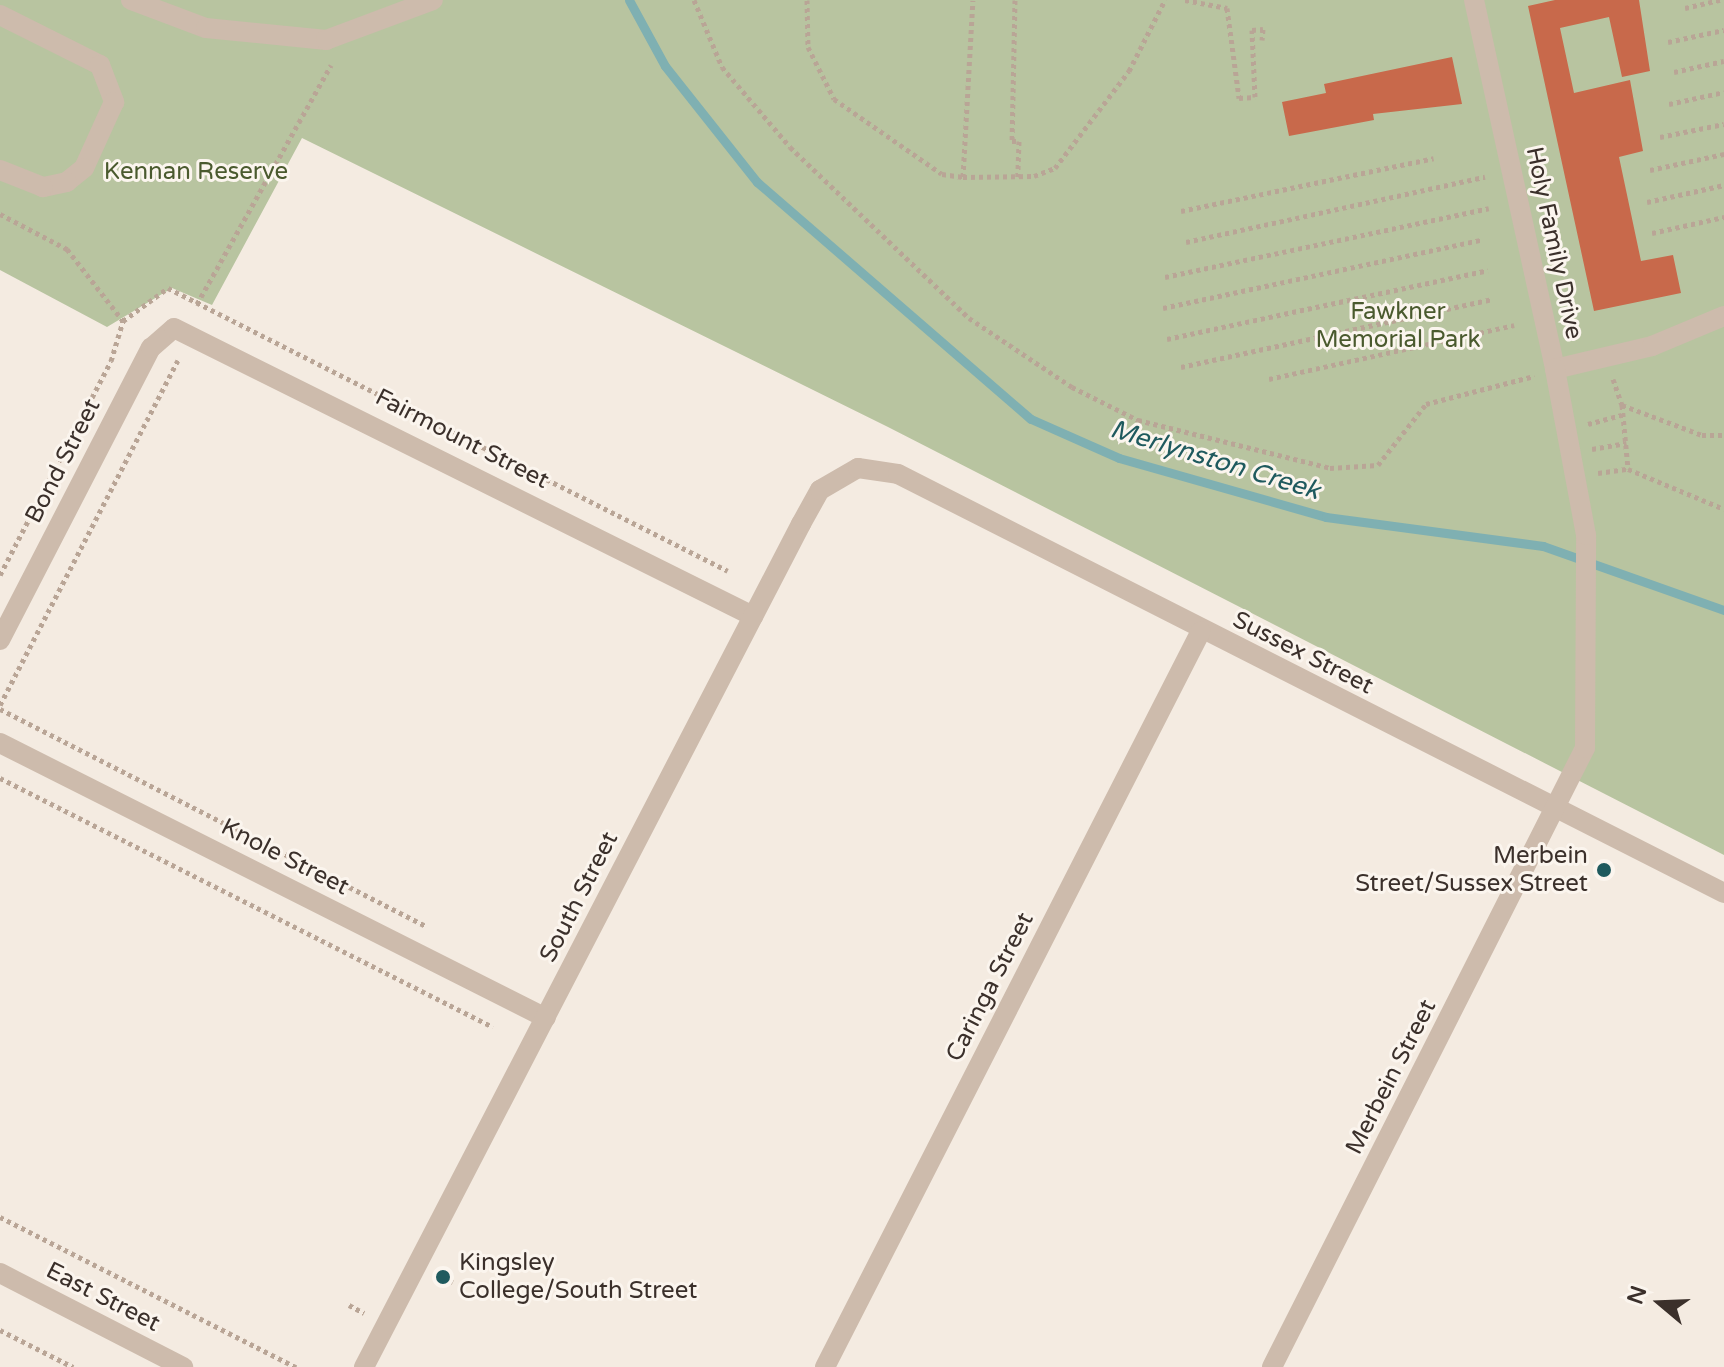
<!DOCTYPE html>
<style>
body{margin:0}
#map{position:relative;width:1724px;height:1367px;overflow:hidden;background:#f4ebe1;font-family:"Varela Round",sans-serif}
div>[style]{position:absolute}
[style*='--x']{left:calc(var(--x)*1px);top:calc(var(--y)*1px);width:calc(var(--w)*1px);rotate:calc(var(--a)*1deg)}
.green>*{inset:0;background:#b8c4a0}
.stream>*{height:9px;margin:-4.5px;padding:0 4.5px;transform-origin:4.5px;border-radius:4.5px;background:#7fb0b2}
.building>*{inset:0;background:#c8694b}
.path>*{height:5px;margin-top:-2.5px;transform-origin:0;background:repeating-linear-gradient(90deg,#b9a596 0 4px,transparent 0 8px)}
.minor>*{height:20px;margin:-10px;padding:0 10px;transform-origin:10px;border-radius:10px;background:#cdbbac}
.dots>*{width:22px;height:22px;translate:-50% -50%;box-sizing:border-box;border:4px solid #fbf5ee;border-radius:50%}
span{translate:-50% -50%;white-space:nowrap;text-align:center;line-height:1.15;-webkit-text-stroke:6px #fbf5ee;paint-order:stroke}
.park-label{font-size:24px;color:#4a5a2e}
.street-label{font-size:24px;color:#3b302b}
.poi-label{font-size:24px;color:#3b302b}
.right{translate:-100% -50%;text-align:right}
.left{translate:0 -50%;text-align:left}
.water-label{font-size:26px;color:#1f5a5e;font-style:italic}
.north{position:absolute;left:1620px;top:1263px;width:80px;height:80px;-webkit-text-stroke:6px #fbf5ee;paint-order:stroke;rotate:289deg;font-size:22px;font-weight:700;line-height:32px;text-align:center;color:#3b302b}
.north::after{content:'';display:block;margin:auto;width:28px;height:36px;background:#3b302b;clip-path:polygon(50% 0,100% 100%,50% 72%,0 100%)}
</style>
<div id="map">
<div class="green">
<i style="clip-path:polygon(0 0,1724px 0,1724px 855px,888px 427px,302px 138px,212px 305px,172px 288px,107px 327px,0 270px)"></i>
</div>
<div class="stream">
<i style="--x:629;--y:0;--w:75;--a:61.4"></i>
<i style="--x:665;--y:66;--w:148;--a:51.6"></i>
<i style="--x:757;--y:182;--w:362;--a:40.9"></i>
<i style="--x:1031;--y:419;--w:96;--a:23.9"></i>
<i style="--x:1119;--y:458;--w:215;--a:15.9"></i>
<i style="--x:1326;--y:517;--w:219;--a:7.6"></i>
<i style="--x:1543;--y:546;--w:192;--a:19.5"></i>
</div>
<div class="building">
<i style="clip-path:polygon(1555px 0,1639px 0,1650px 71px,1622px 77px,1609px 17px,1560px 28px,1574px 93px,1630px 80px,1643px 151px,1619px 157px,1641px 261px,1673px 255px,1681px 293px,1594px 311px,1528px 6px)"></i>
<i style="clip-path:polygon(1452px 57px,1462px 104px,1373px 114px,1374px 120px,1289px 136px,1282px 102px,1326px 93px,1324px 84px)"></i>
</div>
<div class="path">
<i style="--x:694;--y:0;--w:73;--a:67.3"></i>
<i style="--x:722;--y:67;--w:105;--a:49.6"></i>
<i style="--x:790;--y:147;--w:248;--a:43.7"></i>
<i style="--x:969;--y:318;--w:124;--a:33.8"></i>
<i style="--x:1072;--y:387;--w:74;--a:26.6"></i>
<i style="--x:1138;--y:420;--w:198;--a:14"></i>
<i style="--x:1330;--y:468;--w:48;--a:-3.6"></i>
<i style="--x:1378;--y:465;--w:78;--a:-51.8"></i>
<i style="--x:1426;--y:404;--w:112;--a:-14.5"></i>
<i style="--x:807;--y:0;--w:47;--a:88.8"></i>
<i style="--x:808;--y:47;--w:58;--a:63.4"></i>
<i style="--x:834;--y:99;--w:131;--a:34.8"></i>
<i style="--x:942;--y:174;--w:21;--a:8"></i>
<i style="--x:963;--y:177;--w:71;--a:-0.8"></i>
<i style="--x:1034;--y:176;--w:22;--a:-21"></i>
<i style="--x:1055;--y:168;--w:122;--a:-52.7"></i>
<i style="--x:1129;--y:71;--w:80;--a:-63.1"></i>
<i style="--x:1015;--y:0;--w:141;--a:91.2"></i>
<i style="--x:1012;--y:141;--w:7;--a:0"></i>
<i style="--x:1019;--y:141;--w:36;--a:92"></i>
<i style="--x:1185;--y:0;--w:43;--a:10.8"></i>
<i style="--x:1227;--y:8;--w:91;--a:82.4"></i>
<i style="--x:1239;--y:98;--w:16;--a:-4"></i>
<i style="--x:1255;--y:97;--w:67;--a:-92.6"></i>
<i style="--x:1252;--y:30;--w:11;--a:-5"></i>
<i style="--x:1263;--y:29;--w:11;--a:95"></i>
<i style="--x:1685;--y:8;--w:36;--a:-13"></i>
<i style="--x:1668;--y:42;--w:57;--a:-12.1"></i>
<i style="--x:1674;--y:72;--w:51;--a:-12.4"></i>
<i style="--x:1669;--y:104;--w:56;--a:-12.3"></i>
<i style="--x:1660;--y:137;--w:65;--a:-11.5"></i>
<i style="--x:1650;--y:170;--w:76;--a:-12.2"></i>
<i style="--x:963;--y:177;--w:177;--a:-86.8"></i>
<i style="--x:1647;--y:202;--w:79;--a:-12.4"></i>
<i style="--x:1181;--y:211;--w:258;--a:-11.8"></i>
<i style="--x:0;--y:214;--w:76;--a:27.6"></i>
<i style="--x:67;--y:249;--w:91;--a:52.1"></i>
<i style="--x:1652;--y:233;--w:74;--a:-12.5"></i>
<i style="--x:1186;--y:242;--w:306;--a:-12.3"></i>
<i style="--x:1165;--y:277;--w:331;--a:-12"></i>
<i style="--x:197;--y:304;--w:274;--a:-60.7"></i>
<i style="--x:1163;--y:308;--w:325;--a:-12.1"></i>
<i style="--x:1167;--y:339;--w:328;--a:-12.1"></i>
<i style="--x:1181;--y:367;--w:319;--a:-12.3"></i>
<i style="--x:1269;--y:379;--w:251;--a:-12.4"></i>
<i style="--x:1613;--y:379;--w:28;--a:71"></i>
<i style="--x:1622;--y:405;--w:85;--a:20.6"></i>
<i style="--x:1702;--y:435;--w:22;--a:0"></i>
<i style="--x:1622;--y:405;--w:64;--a:84.6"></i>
<i style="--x:1588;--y:424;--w:35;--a:-15"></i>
<i style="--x:1592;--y:449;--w:35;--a:-10"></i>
<i style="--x:1598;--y:473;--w:30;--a:-8"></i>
<i style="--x:1628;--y:469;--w:104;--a:22.6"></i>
<i style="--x:0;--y:575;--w:241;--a:-62.6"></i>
<i style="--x:111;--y:361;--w:42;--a:-73.3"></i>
<i style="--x:123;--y:321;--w:56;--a:-36.3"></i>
<i style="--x:168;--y:288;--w:627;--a:26.81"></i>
<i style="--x:0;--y:705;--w:388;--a:-62.7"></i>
<i style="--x:0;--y:709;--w:479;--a:27"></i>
<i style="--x:0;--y:778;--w:552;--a:26.8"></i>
<i style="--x:0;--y:1217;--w:332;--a:26.9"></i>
<i style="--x:443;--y:1277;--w:11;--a:27"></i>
<i style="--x:349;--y:1305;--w:17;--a:28"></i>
<i style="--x:0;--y:1330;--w:82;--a:26.9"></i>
</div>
<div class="minor">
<i style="--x:131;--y:0;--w:80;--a:20.5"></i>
<i style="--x:206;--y:28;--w:121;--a:5.7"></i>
<i style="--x:326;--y:40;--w:114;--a:-20.5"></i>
<i style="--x:1474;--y:0;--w:378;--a:77.6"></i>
<i style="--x:1555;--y:369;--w:100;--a:-13.3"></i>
<i style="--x:1652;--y:346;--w:78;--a:-22.6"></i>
<i style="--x:0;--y:15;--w:112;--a:26.6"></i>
<i style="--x:100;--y:65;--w:40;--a:69"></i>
<i style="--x:114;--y:102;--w:72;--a:114.4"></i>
<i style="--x:84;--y:168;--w:22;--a:141"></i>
<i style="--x:67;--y:182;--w:25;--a:168"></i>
<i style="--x:43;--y:187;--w:46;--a:-158.4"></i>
<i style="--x:0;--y:640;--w:329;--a:-62.7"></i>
<i style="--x:151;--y:348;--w:30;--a:-41"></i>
<i style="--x:174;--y:328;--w:647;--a:26.45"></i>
<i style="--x:0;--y:743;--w:611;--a:26.73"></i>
<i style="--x:0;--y:1273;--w:206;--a:27.2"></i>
<i style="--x:364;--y:1367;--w:950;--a:-62.6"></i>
<i style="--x:801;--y:524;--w:39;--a:-61"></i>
<i style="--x:820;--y:490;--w:44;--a:-30.1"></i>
<i style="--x:858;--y:468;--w:40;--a:8.5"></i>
<i style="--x:898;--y:474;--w:926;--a:26.9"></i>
<i style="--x:825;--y:1367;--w:826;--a:-62.94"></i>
<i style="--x:1272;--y:1367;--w:694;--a:-63.18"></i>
<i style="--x:1585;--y:748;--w:213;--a:-89.7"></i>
<i style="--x:1586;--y:535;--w:169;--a:-100.6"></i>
</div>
<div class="dots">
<i style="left:1604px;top:870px;background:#1f5a5e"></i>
<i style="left:443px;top:1277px;background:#1f5a5e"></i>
</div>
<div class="park-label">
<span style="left:196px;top:172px">Kennan Reserve</span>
<span style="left:1398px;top:326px">Fawkner<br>Memorial Park</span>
</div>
<div class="street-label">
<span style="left:1554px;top:243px;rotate:78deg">Holy Family Drive</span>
<span style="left:462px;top:439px;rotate:27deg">Fairmount Street</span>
<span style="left:63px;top:461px;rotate:-63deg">Bond Street</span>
<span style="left:1303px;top:653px;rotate:27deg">Sussex Street</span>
<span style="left:285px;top:857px;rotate:27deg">Knole Street</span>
<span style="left:579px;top:897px;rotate:-63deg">South Street</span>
<span style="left:990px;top:987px;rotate:-63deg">Caringa Street</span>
<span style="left:1391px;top:1077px;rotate:-63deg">Merbein Street</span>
<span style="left:103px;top:1297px;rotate:27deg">East Street</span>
</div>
<div class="poi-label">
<span class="right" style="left:1588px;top:870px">Merbein<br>Street/Sussex Street</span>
<span class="left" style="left:459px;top:1277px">Kingsley<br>College/South Street</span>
</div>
<div class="water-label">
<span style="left:1215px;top:460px;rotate:17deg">Merlynston Creek</span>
</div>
<div class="north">N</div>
</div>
